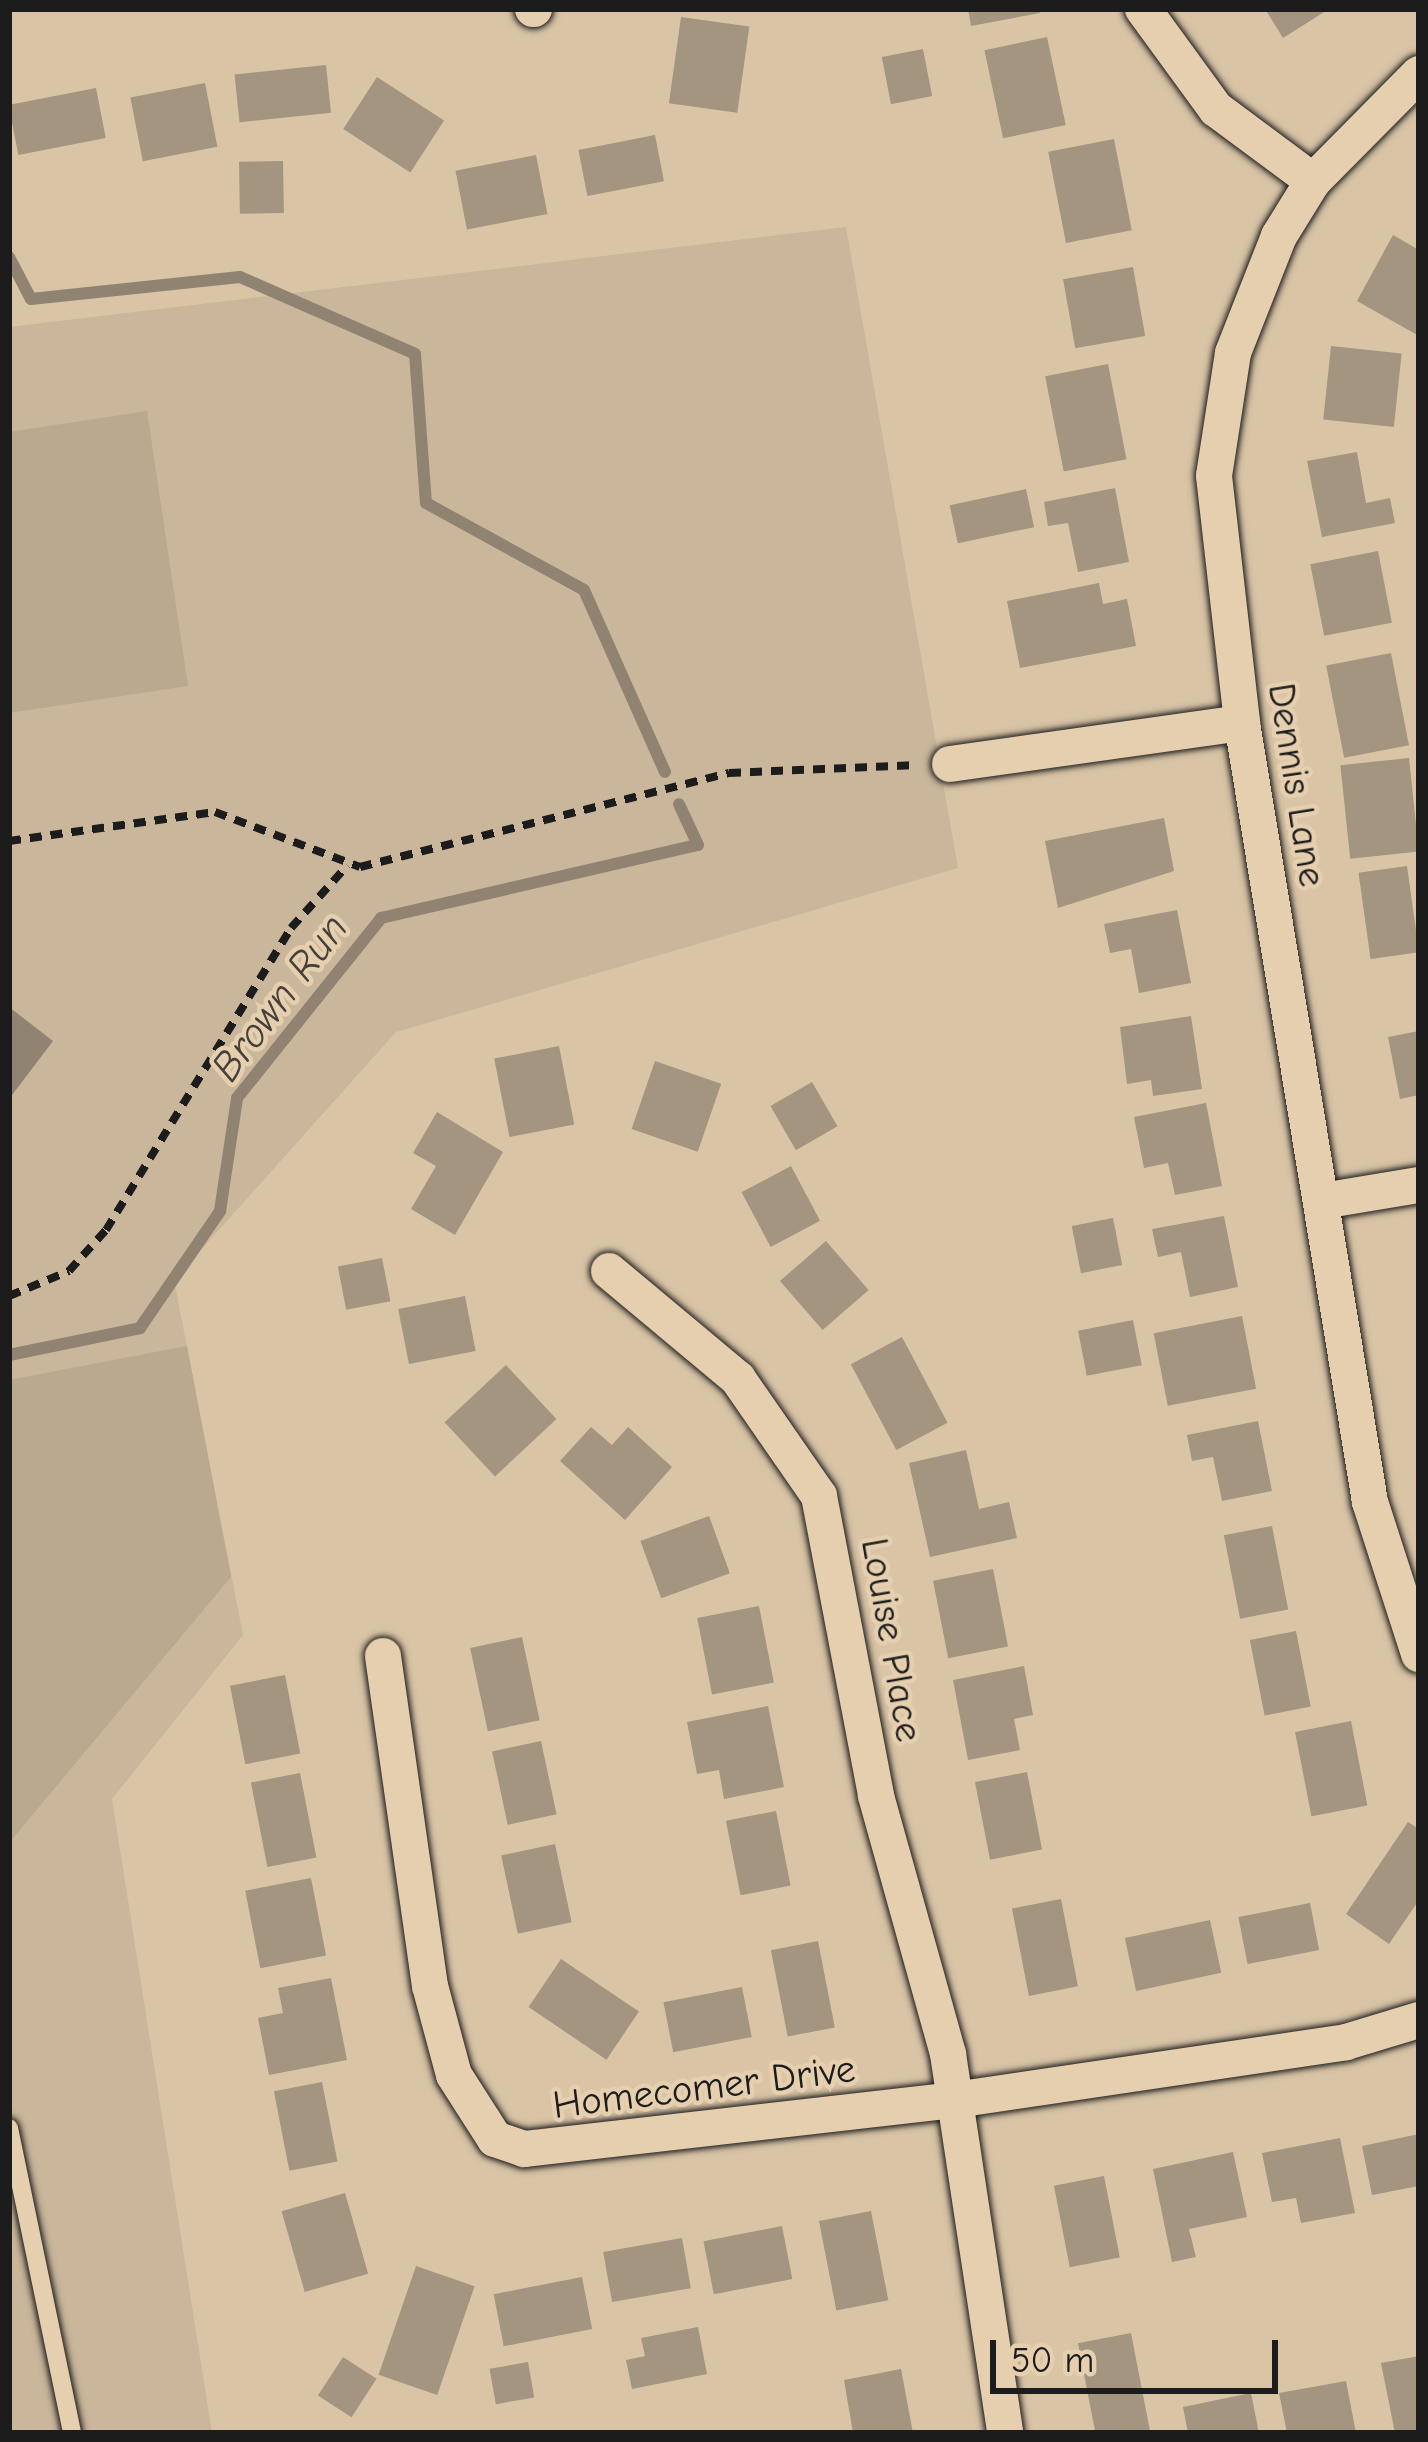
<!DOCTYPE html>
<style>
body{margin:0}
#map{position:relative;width:1428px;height:2442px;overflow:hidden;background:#d9c4a6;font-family:"Comic Neue",sans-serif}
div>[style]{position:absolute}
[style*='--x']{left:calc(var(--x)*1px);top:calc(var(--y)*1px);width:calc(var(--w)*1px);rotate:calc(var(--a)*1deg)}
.built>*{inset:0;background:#c9b69b}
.green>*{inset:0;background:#baa88f}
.water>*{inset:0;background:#918372}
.stream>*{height:12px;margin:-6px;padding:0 6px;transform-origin:6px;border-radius:6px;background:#918372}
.building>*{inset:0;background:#a49580;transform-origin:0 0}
.path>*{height:8px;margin-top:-4px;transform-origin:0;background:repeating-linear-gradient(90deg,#1c1c1c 0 12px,transparent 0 21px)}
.roads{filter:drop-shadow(0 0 3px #1c1c1c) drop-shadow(0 0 3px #1c1c1c)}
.lane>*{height:18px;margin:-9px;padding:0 9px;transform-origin:9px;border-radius:9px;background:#e5cfaf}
.street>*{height:36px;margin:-18px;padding:0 18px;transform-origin:18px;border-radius:18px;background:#e5cfaf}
span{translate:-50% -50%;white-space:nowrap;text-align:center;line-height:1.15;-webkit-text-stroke:9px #e5cfaf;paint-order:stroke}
.street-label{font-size:39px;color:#1c1c1c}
.water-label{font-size:42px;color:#45403a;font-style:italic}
.frame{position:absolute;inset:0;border:12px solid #1c1c1c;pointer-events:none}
.scale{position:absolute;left:990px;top:2340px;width:288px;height:54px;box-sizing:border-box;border:6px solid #1c1c1c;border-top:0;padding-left:15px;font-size:36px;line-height:42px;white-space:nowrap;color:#1c1c1c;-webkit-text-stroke:9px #e5cfaf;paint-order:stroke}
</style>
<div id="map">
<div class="built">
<i style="clip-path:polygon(846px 227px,958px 868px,396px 1032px,174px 1280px,243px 1635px,112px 1799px,212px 2433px,9px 2433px,9px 327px)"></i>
</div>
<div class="green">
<i style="clip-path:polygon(147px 411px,188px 686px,9px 713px,9px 432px)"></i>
<i style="clip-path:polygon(187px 1346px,231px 1577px,9px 1843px,9px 1380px)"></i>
</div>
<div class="water">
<i style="clip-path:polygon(9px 1007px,53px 1041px,9px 1099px)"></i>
</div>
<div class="stream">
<i style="--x:9;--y:257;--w:47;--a:62.4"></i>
<i style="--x:31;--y:299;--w:210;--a:-6"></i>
<i style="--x:240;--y:277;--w:191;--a:23.7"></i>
<i style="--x:415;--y:354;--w:149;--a:85.8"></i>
<i style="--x:426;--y:503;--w:180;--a:28.8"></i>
<i style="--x:584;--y:590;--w:199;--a:66"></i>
<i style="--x:9;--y:1355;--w:134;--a:-11.6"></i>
<i style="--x:140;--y:1328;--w:142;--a:-55.6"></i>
<i style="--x:220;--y:1211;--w:114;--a:-81.4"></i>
<i style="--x:237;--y:1098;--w:231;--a:-51.3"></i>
<i style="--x:381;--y:918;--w:325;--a:-13"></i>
<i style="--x:698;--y:845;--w:45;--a:-114.9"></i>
</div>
<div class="building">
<i style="clip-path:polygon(968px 9px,1039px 9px,1040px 13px,971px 26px)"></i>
<i style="clip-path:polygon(1265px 9px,1329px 9px,1283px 38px)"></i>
<i style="left:681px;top:17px;width:69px;height:87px;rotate:8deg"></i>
<i style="left:1047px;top:37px;width:90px;height:64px;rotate:78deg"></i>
<i style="left:923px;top:49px;width:48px;height:42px;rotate:79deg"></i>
<i style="left:326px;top:65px;width:48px;height:92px;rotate:84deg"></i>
<i style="left:377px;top:77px;width:80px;height:62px;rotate:33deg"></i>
<i style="left:205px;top:83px;width:65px;height:76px;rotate:79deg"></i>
<i style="left:96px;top:88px;width:51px;height:89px;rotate:79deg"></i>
<i style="left:655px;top:135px;width:47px;height:78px;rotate:79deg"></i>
<i style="left:1114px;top:139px;width:93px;height:67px;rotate:79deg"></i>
<i style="left:536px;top:155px;width:60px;height:82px;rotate:79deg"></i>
<i style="left:283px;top:161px;width:52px;height:44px;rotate:89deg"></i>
<i style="clip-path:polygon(1393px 235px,1419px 250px,1419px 336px,1357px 301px)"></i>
<i style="left:1133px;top:267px;width:70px;height:71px;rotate:80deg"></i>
<i style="left:1331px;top:346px;width:71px;height:74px;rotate:6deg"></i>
<i style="left:1108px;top:364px;width:97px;height:64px;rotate:79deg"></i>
<i style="clip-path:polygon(1357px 452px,1366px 503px,1390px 498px,1395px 523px,1322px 537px,1307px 461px)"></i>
<i style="clip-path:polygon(1115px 488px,1129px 562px,1078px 572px,1068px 523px,1048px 526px,1044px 502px)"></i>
<i style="left:1026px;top:489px;width:39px;height:78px;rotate:78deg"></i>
<i style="left:1378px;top:551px;width:73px;height:69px;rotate:79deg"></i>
<i style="clip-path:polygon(1099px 583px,1103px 604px,1127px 599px,1136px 646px,1020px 668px,1007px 601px)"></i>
<i style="left:1391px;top:653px;width:94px;height:66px;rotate:79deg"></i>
<i style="left:1409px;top:758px;width:94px;height:69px;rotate:84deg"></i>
<i style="clip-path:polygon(1164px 818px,1174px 871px,1058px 908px,1045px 841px)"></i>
<i style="left:1407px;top:866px;width:87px;height:49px;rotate:82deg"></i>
<i style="clip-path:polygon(1177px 910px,1191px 983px,1139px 993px,1131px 949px,1110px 953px,1104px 924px)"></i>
<i style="clip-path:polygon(1191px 1016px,1202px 1089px,1153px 1096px,1151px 1080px,1127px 1084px,1120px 1027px)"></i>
<i style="clip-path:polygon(1419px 1031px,1419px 1095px,1400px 1099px,1388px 1037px)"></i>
<i style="left:559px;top:1046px;width:80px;height:66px;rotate:79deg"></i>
<i style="left:655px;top:1061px;width:70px;height:72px;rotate:19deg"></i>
<i style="left:812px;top:1082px;width:51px;height:48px;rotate:60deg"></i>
<i style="clip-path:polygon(1206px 1103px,1222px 1186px,1175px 1195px,1168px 1163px,1144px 1168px,1134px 1117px)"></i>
<i style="clip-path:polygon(437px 1112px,503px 1152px,455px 1235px,411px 1209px,436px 1166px,413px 1153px)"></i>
<i style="left:791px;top:1166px;width:62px;height:56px;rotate:62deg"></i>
<i style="clip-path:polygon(1224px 1216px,1238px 1287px,1190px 1297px,1181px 1252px,1158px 1257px,1152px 1229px)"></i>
<i style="left:1113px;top:1218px;width:48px;height:42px;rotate:79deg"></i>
<i style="left:826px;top:1241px;width:65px;height:61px;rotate:49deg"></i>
<i style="left:382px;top:1258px;width:44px;height:45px;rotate:79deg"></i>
<i style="left:465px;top:1296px;width:56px;height:68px;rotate:79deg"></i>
<i style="left:1242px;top:1316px;width:74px;height:90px;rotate:79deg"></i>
<i style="left:1133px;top:1320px;width:46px;height:56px;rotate:79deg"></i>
<i style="left:902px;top:1337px;width:97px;height:58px;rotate:62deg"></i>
<i style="left:506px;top:1365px;width:74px;height:84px;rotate:47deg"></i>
<i style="clip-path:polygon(1258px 1421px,1272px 1491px,1222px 1501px,1213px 1457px,1192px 1461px,1187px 1435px)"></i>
<i style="clip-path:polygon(591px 1427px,612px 1445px,628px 1427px,672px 1467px,625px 1520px,560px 1461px)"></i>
<i style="clip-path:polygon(966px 1450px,979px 1509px,1009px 1502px,1017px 1538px,930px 1557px,909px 1463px)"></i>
<i style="left:709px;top:1516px;width:61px;height:73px;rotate:70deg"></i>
<i style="left:1272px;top:1526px;width:85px;height:49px;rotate:79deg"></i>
<i style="left:993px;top:1569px;width:79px;height:61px;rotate:79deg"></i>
<i style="left:759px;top:1606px;width:78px;height:63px;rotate:79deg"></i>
<i style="left:1296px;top:1631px;width:77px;height:47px;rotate:79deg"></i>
<i style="left:522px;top:1637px;width:85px;height:53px;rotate:78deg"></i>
<i style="clip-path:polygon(1024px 1666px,1033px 1715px,1014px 1719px,1020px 1750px,968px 1760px,953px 1680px)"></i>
<i style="left:285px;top:1675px;width:80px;height:56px;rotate:79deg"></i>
<i style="clip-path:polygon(768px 1706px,784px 1787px,724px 1799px,719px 1770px,697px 1774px,687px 1722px)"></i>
<i style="left:1351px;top:1721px;width:86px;height:57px;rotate:79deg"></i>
<i style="left:541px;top:1741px;width:75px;height:50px;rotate:78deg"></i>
<i style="left:1027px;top:1772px;width:79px;height:53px;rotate:79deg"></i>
<i style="left:300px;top:1773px;width:86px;height:50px;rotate:79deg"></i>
<i style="left:776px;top:1811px;width:76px;height:51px;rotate:79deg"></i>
<i style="clip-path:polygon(1408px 1822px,1419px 1829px,1419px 1900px,1389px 1944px,1346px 1914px)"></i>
<i style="left:555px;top:1844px;width:80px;height:55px;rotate:78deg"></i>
<i style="left:311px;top:1878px;width:79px;height:67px;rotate:79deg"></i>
<i style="left:1061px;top:1899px;width:89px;height:50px;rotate:79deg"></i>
<i style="left:1310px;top:1903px;width:48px;height:73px;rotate:79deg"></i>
<i style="left:1210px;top:1920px;width:54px;height:87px;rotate:78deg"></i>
<i style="left:818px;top:1941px;width:88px;height:48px;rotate:79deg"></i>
<i style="left:561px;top:1959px;width:94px;height:58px;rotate:34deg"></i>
<i style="clip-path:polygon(331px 1978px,347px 2060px,269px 2075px,258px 2018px,283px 2013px,278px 1988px)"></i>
<i style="left:742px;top:1987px;width:51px;height:80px;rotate:79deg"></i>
<i style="left:322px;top:2082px;width:81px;height:49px;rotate:79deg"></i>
<i style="clip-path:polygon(1419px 2134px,1419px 2186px,1372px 2195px,1362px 2146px)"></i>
<i style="clip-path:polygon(1340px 2138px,1355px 2213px,1301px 2223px,1296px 2198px,1272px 2202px,1262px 2153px)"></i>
<i style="clip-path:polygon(1233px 2152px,1247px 2217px,1189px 2229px,1196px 2257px,1172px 2262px,1153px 2169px)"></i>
<i style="left:1104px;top:2176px;width:83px;height:51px;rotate:79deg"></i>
<i style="left:345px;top:2193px;width:84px;height:66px;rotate:74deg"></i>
<i style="left:871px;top:2211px;width:91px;height:53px;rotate:79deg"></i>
<i style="left:782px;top:2226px;width:54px;height:80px;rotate:79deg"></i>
<i style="left:682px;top:2238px;width:51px;height:80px;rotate:80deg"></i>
<i style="left:416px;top:2266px;width:62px;height:115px;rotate:19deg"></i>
<i style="left:582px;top:2277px;width:53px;height:90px;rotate:79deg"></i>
<i style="clip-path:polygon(698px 2327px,707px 2374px,632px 2389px,626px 2360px,645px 2356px,641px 2338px)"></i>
<i style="left:1131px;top:2333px;width:102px;height:54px;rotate:79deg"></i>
<i style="clip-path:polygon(1419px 2356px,1419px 2433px,1395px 2433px,1381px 2363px)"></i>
<i style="left:343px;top:2357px;width:40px;height:46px;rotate:33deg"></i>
<i style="left:528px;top:2362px;width:36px;height:39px;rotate:80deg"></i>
<i style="clip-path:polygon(901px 2369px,913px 2433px,853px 2433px,844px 2380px)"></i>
<i style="clip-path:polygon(1346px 2381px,1356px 2433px,1287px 2433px,1279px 2393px)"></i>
<i style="clip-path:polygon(1251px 2393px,1259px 2433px,1188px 2433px,1183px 2407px)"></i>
</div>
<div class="path">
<i style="--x:9;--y:841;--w:208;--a:-8"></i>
<i style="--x:215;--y:812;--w:155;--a:20.8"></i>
<i style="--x:360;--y:867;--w:381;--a:-14.3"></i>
<i style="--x:729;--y:773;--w:189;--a:-2.4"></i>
<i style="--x:9;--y:1296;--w:65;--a:-22.6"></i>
<i style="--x:69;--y:1271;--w:55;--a:-47.9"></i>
<i style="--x:106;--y:1230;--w:354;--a:-58.5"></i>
<i style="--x:291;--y:928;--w:84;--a:-47.9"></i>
</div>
<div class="roads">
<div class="lane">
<i style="--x:9;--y:2128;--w:311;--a:78.3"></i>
</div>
<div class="street">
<i style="--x:533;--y:9;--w:1;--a:0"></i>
<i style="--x:1143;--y:9;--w:124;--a:53.9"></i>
<i style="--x:1216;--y:109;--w:121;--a:36.6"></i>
<i style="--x:1419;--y:74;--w:151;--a:134.7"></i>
<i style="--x:1313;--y:181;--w:65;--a:121.7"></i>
<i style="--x:1279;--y:236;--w:126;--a:111.5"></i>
<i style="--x:1233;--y:353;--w:124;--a:98.8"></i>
<i style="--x:1214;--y:476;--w:249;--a:83.5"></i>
<i style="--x:1242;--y:723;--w:789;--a:80.67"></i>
<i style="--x:1370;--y:1502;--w:160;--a:72.1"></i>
<i style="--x:950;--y:764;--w:295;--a:-8"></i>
<i style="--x:1322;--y:1201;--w:98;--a:-9.4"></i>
<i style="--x:609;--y:1271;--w:168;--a:39.9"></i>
<i style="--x:738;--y:1379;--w:142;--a:55.3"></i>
<i style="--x:819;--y:1496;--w:305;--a:79.2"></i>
<i style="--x:876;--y:1796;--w:268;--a:74.4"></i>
<i style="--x:948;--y:2054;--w:383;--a:81.4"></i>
<i style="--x:383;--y:1656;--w:333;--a:81.9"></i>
<i style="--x:430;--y:1986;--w:92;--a:74.9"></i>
<i style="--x:454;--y:2075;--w:76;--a:57.4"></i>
<i style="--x:495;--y:2139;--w:31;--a:19"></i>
<i style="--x:524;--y:2149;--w:434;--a:-6.5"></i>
<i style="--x:955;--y:2100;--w:395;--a:-8.4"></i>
<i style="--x:1346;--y:2042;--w:76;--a:-16.8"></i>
</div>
</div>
<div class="street-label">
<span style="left:1296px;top:785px;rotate:81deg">Dennis Lane</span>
<span style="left:891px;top:1640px;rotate:80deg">Louise Place</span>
<span style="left:704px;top:2088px;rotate:-7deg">Homecomer Drive</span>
</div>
<div class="water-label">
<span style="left:280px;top:998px;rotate:-53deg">Brown Run</span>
</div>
<div class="frame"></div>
<div class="scale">50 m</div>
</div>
